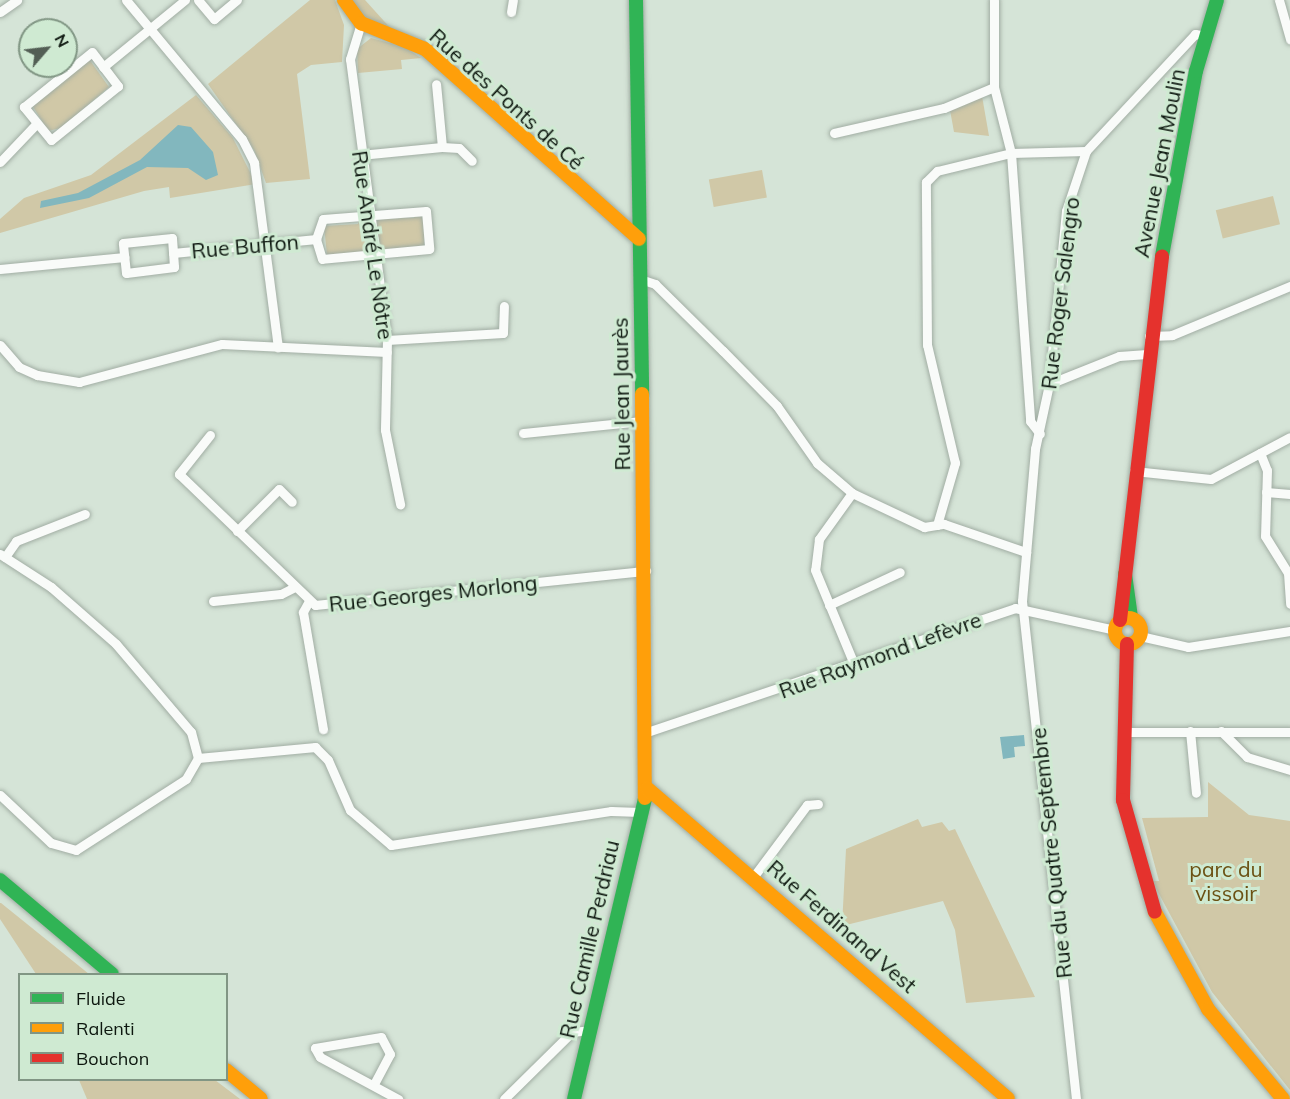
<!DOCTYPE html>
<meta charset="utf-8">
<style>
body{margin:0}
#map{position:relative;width:1290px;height:1099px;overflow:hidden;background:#d5e4d7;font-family:Mulish,sans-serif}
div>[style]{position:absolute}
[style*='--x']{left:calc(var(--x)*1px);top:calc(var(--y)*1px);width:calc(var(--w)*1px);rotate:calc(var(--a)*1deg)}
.green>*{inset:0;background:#d0c8a7;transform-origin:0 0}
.water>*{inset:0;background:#82b7be}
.roads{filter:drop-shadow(0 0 2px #a1ada3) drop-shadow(0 0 2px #a1ada3)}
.street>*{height:9px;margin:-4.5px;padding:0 4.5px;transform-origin:4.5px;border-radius:4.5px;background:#f9fbf9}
.fast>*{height:14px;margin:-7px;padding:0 7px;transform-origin:7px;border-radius:7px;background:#30b455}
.slow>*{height:14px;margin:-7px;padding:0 7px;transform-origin:7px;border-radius:7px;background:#ff9f0a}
.slow>.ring{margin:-7px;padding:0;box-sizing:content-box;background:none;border:14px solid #ff9f0a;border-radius:50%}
.jam>*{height:14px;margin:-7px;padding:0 7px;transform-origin:7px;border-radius:7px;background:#e5322d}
span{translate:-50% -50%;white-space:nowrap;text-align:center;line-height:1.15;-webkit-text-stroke:6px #cfead2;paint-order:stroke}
.street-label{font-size:21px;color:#0d170f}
.park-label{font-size:21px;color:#6b5113}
.legend{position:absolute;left:18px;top:973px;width:210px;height:108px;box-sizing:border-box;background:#cfead2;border:2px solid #819684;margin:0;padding:8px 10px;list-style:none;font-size:18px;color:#0d170f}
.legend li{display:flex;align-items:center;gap:12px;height:30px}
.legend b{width:30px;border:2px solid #819684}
.north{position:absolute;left:18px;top:18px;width:60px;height:60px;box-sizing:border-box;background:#cfead2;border:2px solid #819684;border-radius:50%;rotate:62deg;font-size:16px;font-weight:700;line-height:24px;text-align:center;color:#0d170f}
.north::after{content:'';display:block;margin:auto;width:21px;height:27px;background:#535f55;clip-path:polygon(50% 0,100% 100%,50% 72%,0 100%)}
</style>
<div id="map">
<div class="green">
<i style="clip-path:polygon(310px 0,335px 0,344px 25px,342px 62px,311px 65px,297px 74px,310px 179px,266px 183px,254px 150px,208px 84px)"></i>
<i style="clip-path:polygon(349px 0,365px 0,393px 31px,370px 23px)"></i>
<i style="clip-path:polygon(371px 38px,405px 47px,421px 58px,401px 60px,402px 69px,358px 73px,357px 49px)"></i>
<i style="clip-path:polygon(89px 59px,109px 87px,61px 128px,48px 131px,32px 105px)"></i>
<i style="clip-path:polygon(196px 95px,233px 138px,256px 184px,170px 198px,169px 187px,144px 191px,0 233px,0 219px,24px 198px,91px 175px)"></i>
<i style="clip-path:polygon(982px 96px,989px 136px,954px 132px,950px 110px)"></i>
<i style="left:762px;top:170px;width:28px;height:54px;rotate:80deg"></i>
<i style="left:1273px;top:196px;width:29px;height:59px;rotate:76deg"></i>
<i style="clip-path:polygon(414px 214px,424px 217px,424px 246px,381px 250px,375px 222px,385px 216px,414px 218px)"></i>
<i style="clip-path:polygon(358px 220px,368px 252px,327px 255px,324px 226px,358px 224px)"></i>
<i style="clip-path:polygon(1208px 782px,1249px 815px,1290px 821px,1290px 1090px,1212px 992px,1152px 881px,1159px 881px,1142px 818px,1208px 817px)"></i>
<i style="clip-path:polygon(918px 819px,922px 827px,942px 822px,949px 831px,955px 829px,1035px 997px,966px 1003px,955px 930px,943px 901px,842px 926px,846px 849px)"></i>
<i style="clip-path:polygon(0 903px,1px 903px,89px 974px,36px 974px,0 919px)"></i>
<i style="clip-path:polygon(79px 1080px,215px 1080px,240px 1099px,87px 1099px)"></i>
</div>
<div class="water">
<i style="clip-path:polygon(178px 125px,191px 127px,213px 152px,218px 175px,206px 180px,188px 168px,147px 167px,89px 198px,40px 208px,41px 201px,78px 193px,140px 160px)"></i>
<i style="clip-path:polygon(1024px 735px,1025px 746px,1014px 747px,1015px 757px,1003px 759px,1000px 737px)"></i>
</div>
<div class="roads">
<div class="street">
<i style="--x:126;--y:0;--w:181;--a:50.2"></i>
<i style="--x:242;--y:139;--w:27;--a:63"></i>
<i style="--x:254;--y:163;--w:186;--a:82.6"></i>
<i style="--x:198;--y:0;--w:25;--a:50"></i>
<i style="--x:214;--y:19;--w:30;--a:-40"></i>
<i style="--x:994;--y:0;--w:87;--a:90"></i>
<i style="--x:994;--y:87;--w:68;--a:75.6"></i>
<i style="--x:1011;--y:153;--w:269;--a:85.9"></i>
<i style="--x:1030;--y:421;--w:16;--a:52"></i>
<i style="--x:1279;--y:0;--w:41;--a:74.2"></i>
<i style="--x:0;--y:12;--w:21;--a:-35"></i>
<i style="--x:511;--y:12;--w:12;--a:-81"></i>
<i style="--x:361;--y:23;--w:38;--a:107"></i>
<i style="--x:350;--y:59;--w:283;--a:82.5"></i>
<i style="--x:387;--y:340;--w:90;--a:91.3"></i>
<i style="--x:385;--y:430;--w:76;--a:78.5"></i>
<i style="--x:92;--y:52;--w:43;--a:52.6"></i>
<i style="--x:118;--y:86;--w:86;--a:141.1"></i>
<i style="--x:51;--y:140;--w:43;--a:-129.3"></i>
<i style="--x:24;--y:107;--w:87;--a:-39"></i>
<i style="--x:103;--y:67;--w:106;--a:-39.3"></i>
<i style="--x:834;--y:133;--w:113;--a:-12.8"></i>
<i style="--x:944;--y:108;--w:54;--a:-22.8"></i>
<i style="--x:442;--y:147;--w:17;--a:3"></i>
<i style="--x:459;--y:148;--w:18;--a:45"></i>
<i style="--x:360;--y:155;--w:82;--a:-5.6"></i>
<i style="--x:442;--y:147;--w:63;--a:-95.4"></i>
<i style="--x:0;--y:162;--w:52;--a:-46.5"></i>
<i style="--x:426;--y:211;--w:38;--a:85"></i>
<i style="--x:429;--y:249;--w:107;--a:174.7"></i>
<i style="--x:322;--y:259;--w:21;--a:-107"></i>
<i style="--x:316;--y:239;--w:21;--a:-71"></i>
<i style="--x:323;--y:219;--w:103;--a:-4.4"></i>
<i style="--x:172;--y:238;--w:29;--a:86"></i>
<i style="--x:174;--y:267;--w:48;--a:172.9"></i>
<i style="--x:126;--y:273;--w:30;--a:-96"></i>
<i style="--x:123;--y:243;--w:49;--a:-5.8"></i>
<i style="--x:173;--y:253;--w:144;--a:-5.6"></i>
<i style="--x:0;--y:269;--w:125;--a:-5.5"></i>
<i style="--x:640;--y:279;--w:16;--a:18"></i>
<i style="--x:655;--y:284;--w:95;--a:44.6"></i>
<i style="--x:723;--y:351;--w:77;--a:45.5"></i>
<i style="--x:777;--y:406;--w:70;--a:54.9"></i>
<i style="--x:817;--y:463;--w:46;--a:40.6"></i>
<i style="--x:852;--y:493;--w:80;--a:25.3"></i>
<i style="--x:924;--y:527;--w:20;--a:-9"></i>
<i style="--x:944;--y:524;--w:87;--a:18.9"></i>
<i style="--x:1149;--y:336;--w:23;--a:-2"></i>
<i style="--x:1172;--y:335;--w:128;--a:-22.6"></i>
<i style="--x:387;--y:340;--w:116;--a:-3.5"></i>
<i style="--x:503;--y:333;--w:27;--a:-88"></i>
<i style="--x:0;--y:345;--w:29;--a:49"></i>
<i style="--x:19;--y:367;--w:20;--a:24"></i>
<i style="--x:37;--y:375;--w:43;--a:9.5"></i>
<i style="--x:79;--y:382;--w:148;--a:-14.9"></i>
<i style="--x:222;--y:344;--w:165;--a:2.8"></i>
<i style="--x:1049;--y:384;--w:75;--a:-21.8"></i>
<i style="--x:1119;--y:356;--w:28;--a:-4"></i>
<i style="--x:523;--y:433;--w:120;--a:-5.8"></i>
<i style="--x:210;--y:435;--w:50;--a:128.5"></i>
<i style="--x:179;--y:474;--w:189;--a:43.9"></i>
<i style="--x:315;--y:605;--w:333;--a:-5.9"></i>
<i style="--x:1260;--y:453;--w:18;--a:68"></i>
<i style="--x:1267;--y:470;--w:66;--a:91.7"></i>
<i style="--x:1265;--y:536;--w:44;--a:58.1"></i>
<i style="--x:1288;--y:573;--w:31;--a:86"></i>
<i style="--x:1134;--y:471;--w:77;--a:5.9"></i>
<i style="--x:1211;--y:479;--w:89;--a:-28"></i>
<i style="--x:1266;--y:492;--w:24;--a:5"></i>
<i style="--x:852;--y:493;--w:57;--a:125.7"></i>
<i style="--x:819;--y:539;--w:31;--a:97"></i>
<i style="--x:815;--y:570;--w:102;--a:67.5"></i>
<i style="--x:937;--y:525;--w:65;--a:-73.8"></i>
<i style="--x:955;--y:463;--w:121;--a:-103.3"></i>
<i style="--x:927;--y:345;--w:163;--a:-90.4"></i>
<i style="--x:926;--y:182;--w:16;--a:-45"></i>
<i style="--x:937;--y:171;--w:76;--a:-13.7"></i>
<i style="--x:1011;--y:153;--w:75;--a:-1.5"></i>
<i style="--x:237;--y:531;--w:59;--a:-45"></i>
<i style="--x:279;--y:489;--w:18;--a:45"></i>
<i style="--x:0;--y:554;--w:61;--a:32.9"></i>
<i style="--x:51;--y:587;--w:86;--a:41.2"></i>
<i style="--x:116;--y:644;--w:116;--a:49.6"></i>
<i style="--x:191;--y:732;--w:27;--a:75"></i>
<i style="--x:198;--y:758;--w:24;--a:120"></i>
<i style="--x:186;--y:779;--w:131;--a:147.2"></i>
<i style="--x:76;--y:850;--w:26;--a:-164"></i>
<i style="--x:51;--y:843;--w:70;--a:-136.7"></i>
<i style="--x:5;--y:557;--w:19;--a:-55"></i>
<i style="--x:16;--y:541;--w:74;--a:-21.4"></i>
<i style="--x:213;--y:601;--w:68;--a:-5.9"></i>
<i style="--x:281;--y:594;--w:16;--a:-27"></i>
<i style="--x:309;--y:601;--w:13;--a:119"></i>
<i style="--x:303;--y:612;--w:119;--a:80.3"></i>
<i style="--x:829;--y:605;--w:78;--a:-24.9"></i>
<i style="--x:1140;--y:636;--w:49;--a:12.9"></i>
<i style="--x:1188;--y:647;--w:103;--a:-8.9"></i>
<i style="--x:1190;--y:731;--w:62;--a:84.5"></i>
<i style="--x:1221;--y:731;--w:37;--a:45"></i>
<i style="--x:1247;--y:757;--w:45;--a:16.8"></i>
<i style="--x:647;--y:732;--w:388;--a:-18.6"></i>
<i style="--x:1015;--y:608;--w:102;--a:12.4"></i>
<i style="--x:1122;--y:732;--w:168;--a:0"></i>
<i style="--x:198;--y:758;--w:118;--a:-5.4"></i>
<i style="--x:315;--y:747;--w:18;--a:45"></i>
<i style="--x:328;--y:760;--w:55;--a:66.3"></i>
<i style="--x:350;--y:810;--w:54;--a:40.5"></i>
<i style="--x:391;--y:845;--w:223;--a:-8.8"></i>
<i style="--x:611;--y:811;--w:29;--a:2"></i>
<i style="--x:754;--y:876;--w:89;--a:-53.3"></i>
<i style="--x:807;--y:805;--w:11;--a:-5"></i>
<i style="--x:374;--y:1084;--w:34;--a:-62"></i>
<i style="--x:390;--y:1054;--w:19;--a:-118"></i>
<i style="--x:381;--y:1037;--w:67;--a:170.5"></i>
<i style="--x:315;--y:1048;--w:10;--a:61"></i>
<i style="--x:320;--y:1057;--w:89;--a:28.3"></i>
<i style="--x:504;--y:1099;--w:95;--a:-44.6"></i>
<i style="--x:572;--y:1032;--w:18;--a:-6"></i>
<i style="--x:1076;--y:1099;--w:501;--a:-96.19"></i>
<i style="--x:1022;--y:601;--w:153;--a:-85.1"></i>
<i style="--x:1035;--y:449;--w:66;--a:-77.8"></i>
<i style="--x:1049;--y:384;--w:174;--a:-84.4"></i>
<i style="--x:1066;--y:211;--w:63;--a:-71.6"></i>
<i style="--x:1086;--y:151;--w:160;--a:-47"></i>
<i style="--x:1195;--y:34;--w:12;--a:9"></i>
</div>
<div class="fast">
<i style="--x:636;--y:0;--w:394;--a:89.1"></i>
<i style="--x:1162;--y:256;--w:188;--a:-79.6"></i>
<i style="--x:1196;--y:71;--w:74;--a:-73.5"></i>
<i style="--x:1125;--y:574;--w:43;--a:82.1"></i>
<i style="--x:0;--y:880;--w:146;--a:40"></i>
<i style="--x:574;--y:1099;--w:309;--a:-76.7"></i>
</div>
<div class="slow">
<i style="--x:344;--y:0;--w:29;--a:54"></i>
<i style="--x:361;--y:23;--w:69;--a:22.1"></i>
<i style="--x:425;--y:49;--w:286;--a:41.6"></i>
<i style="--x:642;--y:394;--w:404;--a:89.6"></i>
<i class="ring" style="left:1115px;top:618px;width:12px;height:12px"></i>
<i style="--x:647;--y:788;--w:476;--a:40.7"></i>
<i style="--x:1155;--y:912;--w:111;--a:61.3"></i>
<i style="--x:1208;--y:1009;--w:117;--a:50.2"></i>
<i style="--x:226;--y:1070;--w:45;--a:39.6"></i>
</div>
<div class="jam">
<i style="--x:1120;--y:620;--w:366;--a:-83.4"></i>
<i style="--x:1127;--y:644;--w:156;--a:91.5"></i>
<i style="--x:1123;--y:800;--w:116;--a:74.1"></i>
</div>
</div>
<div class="street-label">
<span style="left:507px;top:99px;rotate:42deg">Rue des Ponts de Cé</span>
<span style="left:1159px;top:163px;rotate:-79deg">Avenue Jean Moulin</span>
<span style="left:373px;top:245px;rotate:82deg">Rue André Le Nôtre</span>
<span style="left:245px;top:246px;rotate:-5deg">Rue Buffon</span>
<span style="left:1060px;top:293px;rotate:-83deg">Rue Roger Salengro</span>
<span style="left:621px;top:394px;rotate:-91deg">Rue Jean Jaurès</span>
<span style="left:433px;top:593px;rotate:-6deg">Rue Georges Morlong</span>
<span style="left:880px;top:655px;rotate:-20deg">Rue Raymond Lefèvre</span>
<span style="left:1051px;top:853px;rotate:-96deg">Rue du Quatre Septembre</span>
<span style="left:842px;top:926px;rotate:41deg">Rue Ferdinand Vest</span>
<span style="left:589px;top:939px;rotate:-77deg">Rue Camille Perdriau</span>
</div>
<div class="park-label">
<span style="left:1226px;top:881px">parc du<br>vissoir</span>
</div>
<ul class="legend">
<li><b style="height:8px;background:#30b455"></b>Fluide</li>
<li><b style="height:8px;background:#ff9f0a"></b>Ralenti</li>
<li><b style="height:8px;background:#e5322d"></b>Bouchon</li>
</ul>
<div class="north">N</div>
</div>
